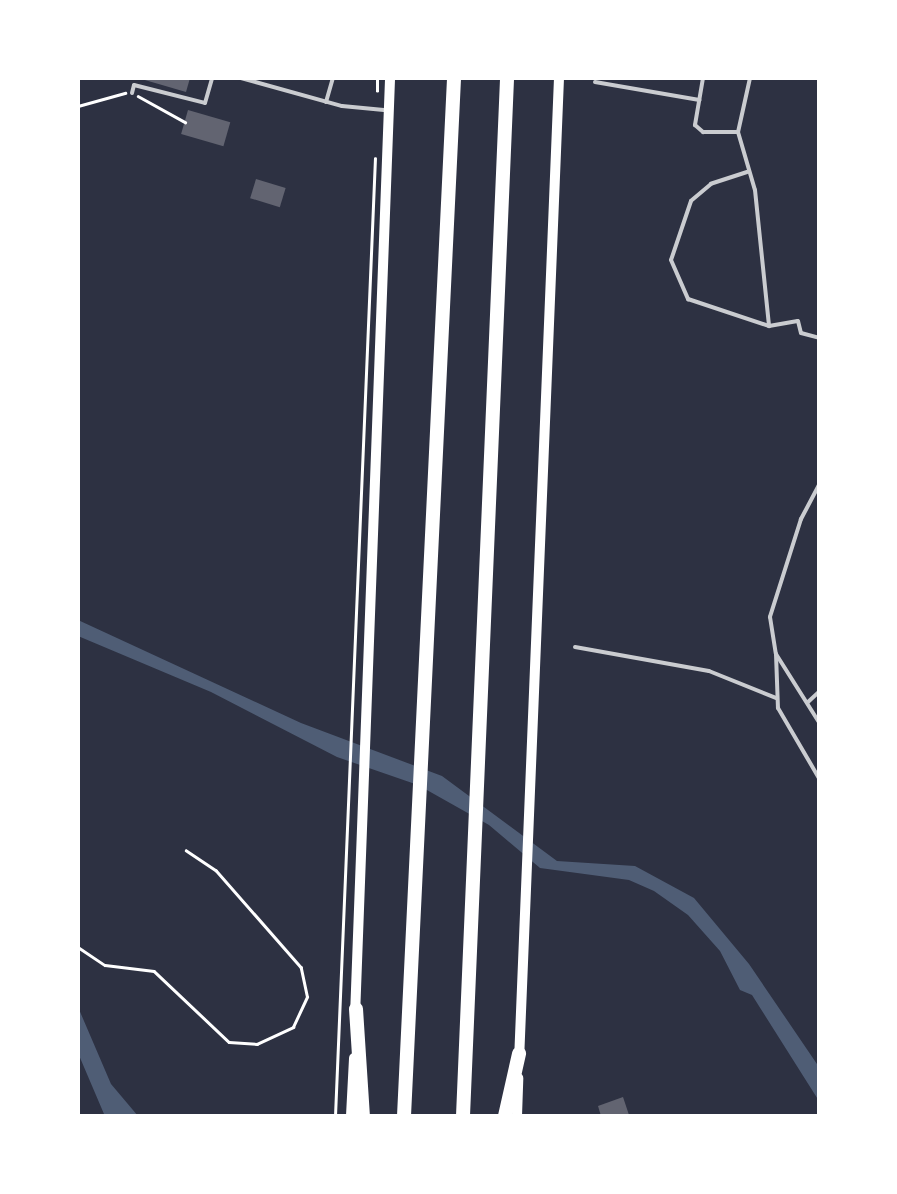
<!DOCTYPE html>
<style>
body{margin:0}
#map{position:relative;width:897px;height:1194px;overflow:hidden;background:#2d3142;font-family:Merriweather,serif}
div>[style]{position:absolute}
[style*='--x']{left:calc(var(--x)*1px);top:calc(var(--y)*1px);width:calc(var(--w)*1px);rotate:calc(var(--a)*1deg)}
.water>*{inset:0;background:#4f5d75}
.building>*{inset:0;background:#626471;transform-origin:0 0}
.path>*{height:2.5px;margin:-1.25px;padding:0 1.25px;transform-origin:1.25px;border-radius:1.25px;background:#fff}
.service>*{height:4px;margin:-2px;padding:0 2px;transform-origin:2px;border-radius:2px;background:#caccd0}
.secondary>*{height:10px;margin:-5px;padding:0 5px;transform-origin:5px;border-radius:5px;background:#fff}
.motorway>*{height:14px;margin:-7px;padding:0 7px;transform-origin:7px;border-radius:7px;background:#fff}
span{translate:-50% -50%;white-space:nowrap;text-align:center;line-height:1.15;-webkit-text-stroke:10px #fff;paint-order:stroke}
.frame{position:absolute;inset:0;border:80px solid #fff;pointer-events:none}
</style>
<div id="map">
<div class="water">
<i style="clip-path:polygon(78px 620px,301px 723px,442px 776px,557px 861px,635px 866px,694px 898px,749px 964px,819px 1067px,819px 1101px,752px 995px,740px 990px,720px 951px,688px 915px,654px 891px,629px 880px,540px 868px,489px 825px,418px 785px,337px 757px,211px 692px,78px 636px)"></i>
<i style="clip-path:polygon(78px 1007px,111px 1084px,138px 1116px,104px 1114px,78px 1053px)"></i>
</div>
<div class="building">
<i style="clip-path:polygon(138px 78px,190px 78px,186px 92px)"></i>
<i style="left:188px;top:110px;width:44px;height:25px;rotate:16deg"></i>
<i style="left:256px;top:179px;width:31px;height:20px;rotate:17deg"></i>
<i style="clip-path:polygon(623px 1097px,629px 1115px,601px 1116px,598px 1106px)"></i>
</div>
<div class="path">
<i style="--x:377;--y:91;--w:13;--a:-90"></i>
<i style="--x:138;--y:96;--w:54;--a:29"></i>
<i style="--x:78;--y:106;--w:49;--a:-15.5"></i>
<i style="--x:78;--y:947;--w:32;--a:34"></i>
<i style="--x:105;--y:965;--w:49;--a:7"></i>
<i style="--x:154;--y:971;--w:103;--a:43.4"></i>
<i style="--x:229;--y:1042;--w:28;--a:4"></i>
<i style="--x:257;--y:1044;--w:40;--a:-25"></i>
<i style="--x:293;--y:1027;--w:33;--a:-65"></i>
<i style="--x:307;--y:997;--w:30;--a:-102"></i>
<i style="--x:301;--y:968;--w:129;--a:-131.2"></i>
<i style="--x:216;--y:871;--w:36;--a:-146"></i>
<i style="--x:335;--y:1116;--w:958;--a:-87.61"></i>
</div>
<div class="service">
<i style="--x:241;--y:78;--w:105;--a:15.5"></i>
<i style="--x:342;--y:106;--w:42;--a:5.4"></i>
<i style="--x:703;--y:78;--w:48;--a:99.7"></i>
<i style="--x:695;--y:125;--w:11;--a:41"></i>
<i style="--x:703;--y:132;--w:35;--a:0"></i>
<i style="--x:750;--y:78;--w:55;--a:102.5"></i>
<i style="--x:738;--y:132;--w:60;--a:73.7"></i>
<i style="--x:755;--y:190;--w:137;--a:84.1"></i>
<i style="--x:769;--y:326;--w:29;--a:-10"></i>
<i style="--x:798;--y:321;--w:12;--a:76"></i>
<i style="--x:801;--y:333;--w:20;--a:15"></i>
<i style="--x:595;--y:82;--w:106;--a:9.8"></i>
<i style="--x:132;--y:93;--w:8;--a:-76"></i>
<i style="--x:134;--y:85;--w:73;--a:14.2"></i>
<i style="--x:205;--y:103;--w:26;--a:-74"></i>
<i style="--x:326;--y:102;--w:25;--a:-74"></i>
<i style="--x:747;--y:172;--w:38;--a:162"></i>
<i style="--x:711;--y:184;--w:26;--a:140"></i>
<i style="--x:691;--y:201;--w:62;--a:108.7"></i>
<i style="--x:671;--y:260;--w:43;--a:66.4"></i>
<i style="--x:688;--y:299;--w:85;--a:18.4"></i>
<i style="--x:820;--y:483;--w:41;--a:117.8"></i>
<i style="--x:801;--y:519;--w:103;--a:107.6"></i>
<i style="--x:770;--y:617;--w:37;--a:81"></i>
<i style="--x:776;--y:654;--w:83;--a:57.8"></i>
<i style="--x:575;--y:647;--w:136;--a:10.2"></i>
<i style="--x:709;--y:671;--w:72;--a:21.9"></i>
<i style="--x:776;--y:654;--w:54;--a:87.9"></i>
<i style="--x:778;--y:708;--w:83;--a:59.7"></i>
<i style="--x:808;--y:702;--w:16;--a:-43"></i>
</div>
<div class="secondary">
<i style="--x:355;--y:1016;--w:939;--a:-87.86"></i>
<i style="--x:519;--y:1061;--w:984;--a:-87.67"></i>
<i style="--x:351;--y:1116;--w:58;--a:-87"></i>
<i style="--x:517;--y:1116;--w:38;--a:-88"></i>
</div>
<div class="motorway">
<i style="--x:356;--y:1009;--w:107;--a:86.3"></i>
<i style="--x:404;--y:1116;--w:1039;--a:-87.24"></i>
<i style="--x:463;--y:1116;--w:1039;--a:-87.57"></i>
<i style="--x:505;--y:1116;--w:64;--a:-77.3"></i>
</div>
<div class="frame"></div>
</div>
